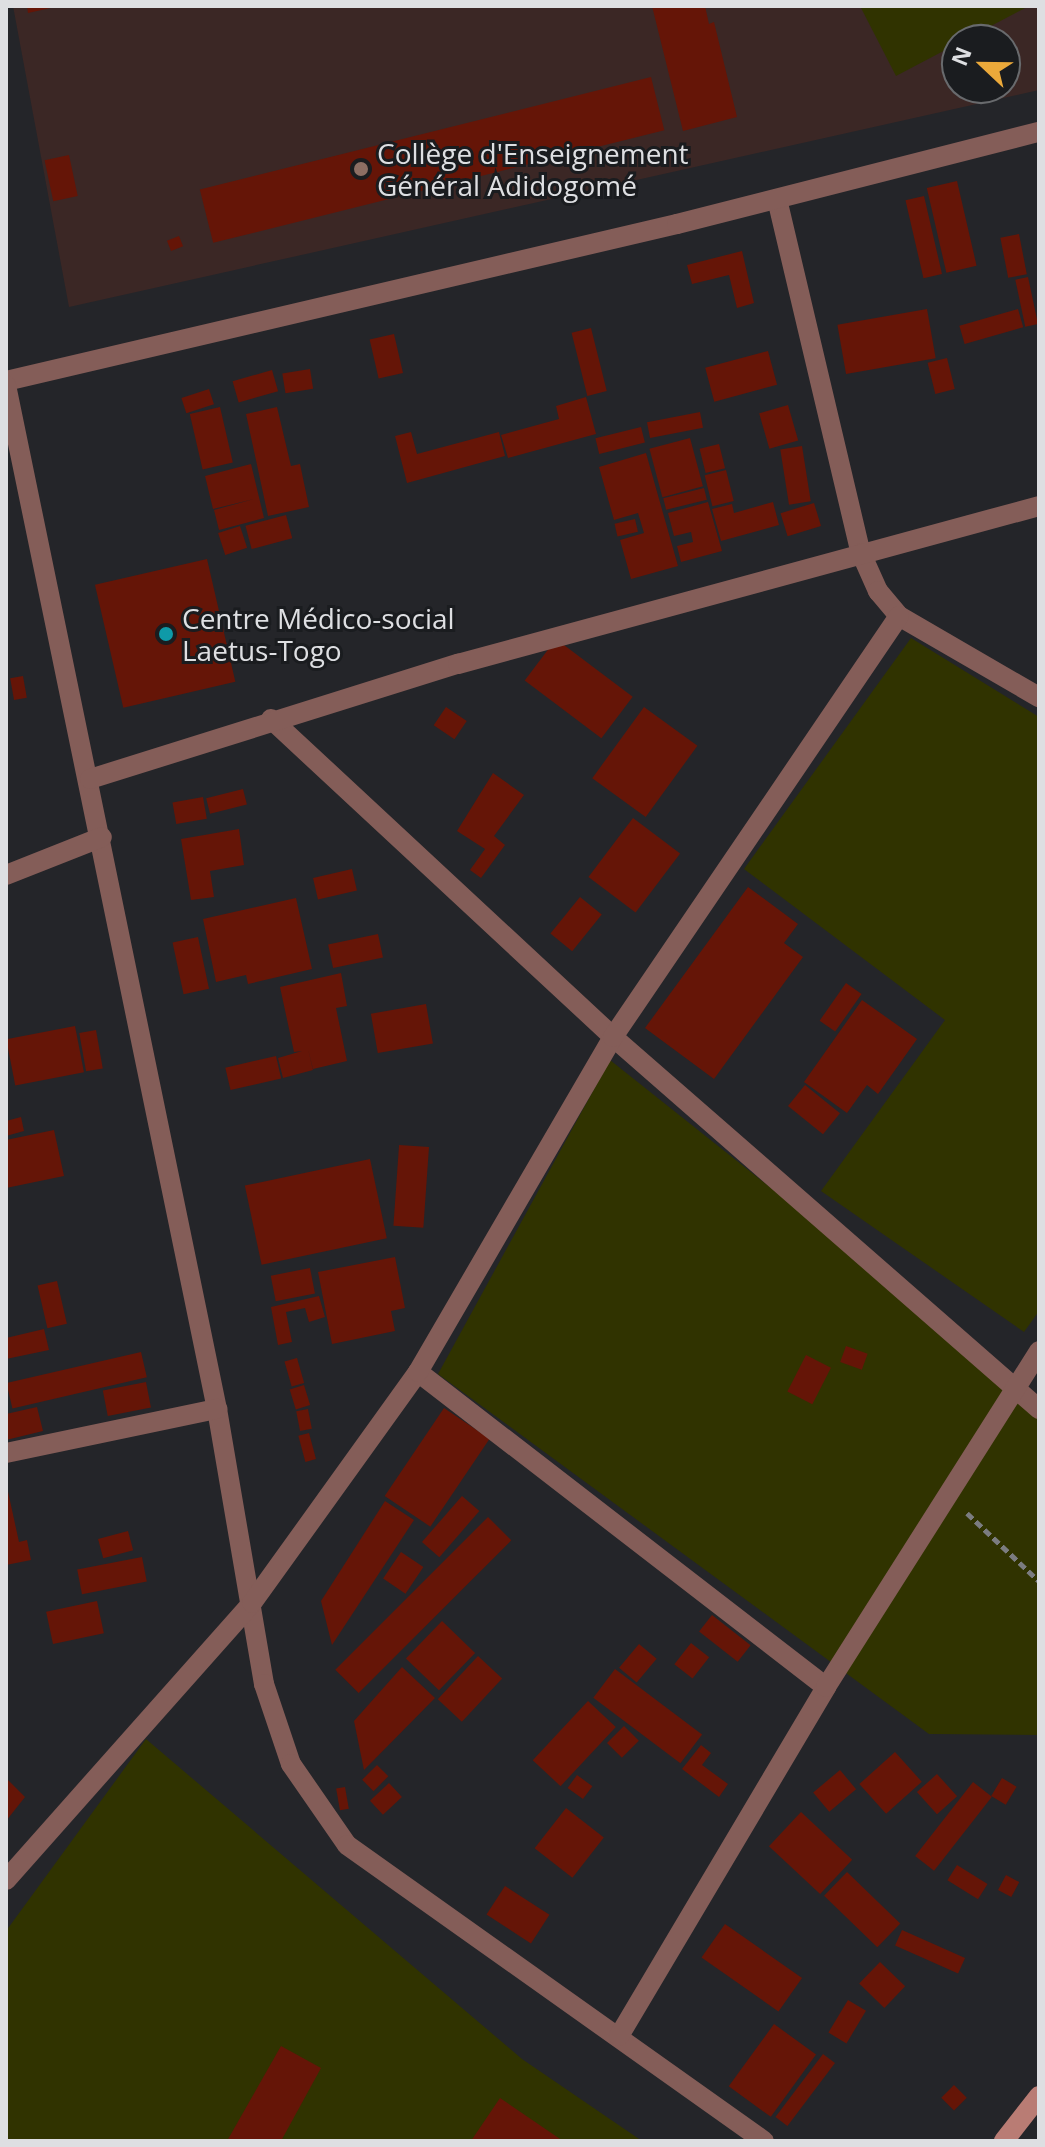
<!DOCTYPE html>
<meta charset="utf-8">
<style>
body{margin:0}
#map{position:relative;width:1045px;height:2147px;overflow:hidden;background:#242529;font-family:"Open Sans",sans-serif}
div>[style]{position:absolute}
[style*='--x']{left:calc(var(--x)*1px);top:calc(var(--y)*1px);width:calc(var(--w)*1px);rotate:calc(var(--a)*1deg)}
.education>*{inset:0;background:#3b2725}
.green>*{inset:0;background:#303300}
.building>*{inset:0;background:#651507;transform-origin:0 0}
.path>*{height:5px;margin-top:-2.5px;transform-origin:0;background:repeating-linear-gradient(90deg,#7b7c80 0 8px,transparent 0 12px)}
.minor>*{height:20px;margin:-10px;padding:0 10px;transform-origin:10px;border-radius:10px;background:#845d58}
.secondary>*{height:20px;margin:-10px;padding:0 10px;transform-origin:10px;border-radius:10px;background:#b97c74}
.dots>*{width:22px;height:22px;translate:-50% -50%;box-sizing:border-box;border:4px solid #1a1c1f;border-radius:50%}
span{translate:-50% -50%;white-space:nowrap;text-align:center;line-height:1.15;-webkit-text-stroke:6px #1a1c1f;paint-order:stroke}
.poi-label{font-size:28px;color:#dedfe2}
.left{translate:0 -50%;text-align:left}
.frame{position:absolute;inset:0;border:8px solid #dedfe2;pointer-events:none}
.north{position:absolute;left:941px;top:24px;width:80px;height:80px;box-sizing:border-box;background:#1a1c1f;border:2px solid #686a6d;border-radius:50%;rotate:292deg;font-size:22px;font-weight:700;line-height:32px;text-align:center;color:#dedfe2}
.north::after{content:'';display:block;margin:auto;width:28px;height:36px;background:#eba93a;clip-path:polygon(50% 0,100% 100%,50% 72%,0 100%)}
</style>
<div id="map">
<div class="education">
<i style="clip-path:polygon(evenodd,13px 6px,1039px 6px,1039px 90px,69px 307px,13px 6px,957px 40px,1005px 40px,1005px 88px,957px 88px,957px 40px)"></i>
</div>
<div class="green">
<i style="clip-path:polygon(860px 6px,1029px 6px,896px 76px)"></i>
<i style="clip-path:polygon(911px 638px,1039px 717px,1039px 1311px,1024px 1332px,821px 1191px,945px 1020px,744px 869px)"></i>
<i style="clip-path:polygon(610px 1060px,1039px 1401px,1039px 1735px,929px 1734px,438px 1374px)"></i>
<i style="clip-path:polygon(146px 1739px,522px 2059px,642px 2141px,6px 2141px,6px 1931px)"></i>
</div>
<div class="building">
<i style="clip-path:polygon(27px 6px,55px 6px,55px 7px,28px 13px)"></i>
<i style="clip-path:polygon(652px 6px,705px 6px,709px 24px,714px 22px,737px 117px,683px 131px)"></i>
<i style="left:651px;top:77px;width:55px;height:465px;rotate:76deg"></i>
<i style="left:69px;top:155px;width:42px;height:25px;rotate:78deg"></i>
<i style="left:957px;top:181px;width:87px;height:31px;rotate:77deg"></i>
<i style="left:924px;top:196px;width:80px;height:19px;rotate:77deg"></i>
<i style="left:1019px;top:234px;width:41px;height:19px;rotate:79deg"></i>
<i style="left:179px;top:236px;width:11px;height:13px;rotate:68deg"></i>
<i style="clip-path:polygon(742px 251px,754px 303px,737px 308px,729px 275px,692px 284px,687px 265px)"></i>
<i style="left:1028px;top:277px;width:48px;height:13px;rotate:78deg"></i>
<i style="left:927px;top:309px;width:50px;height:91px;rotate:80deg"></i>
<i style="left:1018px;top:309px;width:19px;height:61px;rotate:74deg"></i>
<i style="left:591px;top:328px;width:65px;height:20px;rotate:76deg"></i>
<i style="left:394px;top:334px;width:40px;height:25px;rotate:77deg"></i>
<i style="left:768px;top:351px;width:35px;height:65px;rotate:75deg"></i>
<i style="left:947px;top:358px;width:32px;height:20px;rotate:76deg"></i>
<i style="left:310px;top:369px;width:20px;height:28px;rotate:81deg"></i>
<i style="left:272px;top:370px;width:22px;height:41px;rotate:74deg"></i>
<i style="left:209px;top:389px;width:16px;height:29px;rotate:72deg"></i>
<i style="clip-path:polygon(586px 397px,596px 434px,508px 458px,501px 435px,559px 419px,556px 406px)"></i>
<i style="left:788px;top:405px;width:37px;height:30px;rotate:74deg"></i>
<i style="left:220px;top:407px;width:57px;height:31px;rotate:77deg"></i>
<i style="clip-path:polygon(277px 407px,291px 466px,300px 464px,309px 507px,268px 516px,246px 414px)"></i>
<i style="left:700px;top:412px;width:16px;height:54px;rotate:79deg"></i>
<i style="left:641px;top:427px;width:16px;height:47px;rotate:76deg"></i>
<i style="clip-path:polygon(411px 432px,417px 454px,499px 432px,505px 456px,407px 483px,395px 436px)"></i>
<i style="left:690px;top:438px;width:50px;height:42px;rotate:75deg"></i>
<i style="left:719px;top:444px;width:25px;height:20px;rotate:76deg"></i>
<i style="left:802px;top:446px;width:56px;height:22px;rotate:81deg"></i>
<i style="clip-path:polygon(646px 453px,678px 566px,631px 579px,620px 540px,644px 533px,638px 513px,614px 520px,599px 467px)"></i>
<i style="clip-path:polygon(251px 464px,264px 518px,219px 530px,214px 510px,254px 499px,213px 509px,205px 476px)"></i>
<i style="left:726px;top:470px;width:32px;height:22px;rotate:76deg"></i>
<i style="left:704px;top:488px;width:12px;height:42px;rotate:76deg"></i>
<i style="clip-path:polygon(708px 502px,722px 551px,681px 562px,677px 546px,693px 542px,691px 532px,674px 536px,668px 513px)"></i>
<i style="clip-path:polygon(773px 502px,779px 525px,721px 541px,712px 509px,732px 504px,734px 513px)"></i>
<i style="left:814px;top:503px;width:24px;height:35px;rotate:73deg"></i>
<i style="left:286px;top:515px;width:24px;height:42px;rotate:75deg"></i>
<i style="left:635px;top:519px;width:13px;height:21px;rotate:77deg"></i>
<i style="left:240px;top:526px;width:23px;height:23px;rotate:72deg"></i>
<i style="left:207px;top:559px;width:126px;height:115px;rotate:77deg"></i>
<i style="left:556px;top:639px;width:96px;height:52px;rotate:37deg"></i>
<i style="left:23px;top:676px;width:22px;height:13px;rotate:80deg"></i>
<i style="left:446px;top:707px;width:25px;height:22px;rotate:34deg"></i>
<i style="left:644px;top:707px;width:66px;height:88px;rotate:36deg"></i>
<i style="clip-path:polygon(493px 773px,524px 795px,494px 836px,505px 845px,481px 878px,470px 870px,485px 849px,457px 831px)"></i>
<i style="left:243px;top:789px;width:16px;height:38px;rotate:76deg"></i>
<i style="left:203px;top:797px;width:22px;height:31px;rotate:80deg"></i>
<i style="left:633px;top:818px;width:59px;height:74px;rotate:37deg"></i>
<i style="clip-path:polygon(239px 829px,244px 865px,210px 871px,214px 897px,191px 900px,181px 839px)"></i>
<i style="left:352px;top:869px;width:22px;height:40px;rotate:77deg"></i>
<i style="clip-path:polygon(748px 887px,798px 924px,784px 943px,803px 957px,714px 1079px,645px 1028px)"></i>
<i style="left:580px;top:897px;width:28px;height:47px;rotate:39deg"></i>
<i style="clip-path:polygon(296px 898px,312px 969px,248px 984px,246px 975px,216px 982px,203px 919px)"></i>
<i style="left:378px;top:934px;width:24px;height:51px;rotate:78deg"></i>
<i style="left:198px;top:937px;width:53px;height:26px;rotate:78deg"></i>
<i style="clip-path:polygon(341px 973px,347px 1006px,336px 1008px,347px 1061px,313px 1069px,308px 1049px,313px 1070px,283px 1078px,278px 1058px,302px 1051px,294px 1052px,280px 987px)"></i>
<i style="left:846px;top:983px;width:19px;height:46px;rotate:35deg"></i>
<i style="clip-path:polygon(862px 1000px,917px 1039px,878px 1094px,867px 1085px,847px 1113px,804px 1082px)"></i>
<i style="left:426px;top:1004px;width:40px;height:56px;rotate:80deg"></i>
<i style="left:75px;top:1026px;width:47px;height:70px;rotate:79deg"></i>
<i style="left:96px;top:1030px;width:39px;height:17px;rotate:80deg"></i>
<i style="left:276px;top:1056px;width:23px;height:52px;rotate:77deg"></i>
<i style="left:805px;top:1085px;width:45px;height:27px;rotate:39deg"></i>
<i style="clip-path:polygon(21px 1117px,24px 1131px,6px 1136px,6px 1121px)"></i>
<i style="clip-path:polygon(54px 1130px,64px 1176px,6px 1188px,6px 1140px)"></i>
<i style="left:429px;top:1147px;width:81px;height:30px;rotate:94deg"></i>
<i style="left:370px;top:1159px;width:81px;height:128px;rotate:78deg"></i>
<i style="clip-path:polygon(395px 1257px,405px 1308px,391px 1311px,395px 1331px,332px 1344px,318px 1272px)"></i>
<i style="left:310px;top:1268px;width:26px;height:40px;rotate:79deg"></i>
<i style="left:57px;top:1281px;width:44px;height:20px;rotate:77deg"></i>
<i style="clip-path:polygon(319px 1296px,325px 1317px,309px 1322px,305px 1308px,286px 1312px,292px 1342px,278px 1345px,271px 1307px)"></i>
<i style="clip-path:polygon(44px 1329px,49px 1350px,6px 1359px,6px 1338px)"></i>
<i style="left:846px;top:1346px;width:23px;height:17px;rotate:20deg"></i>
<i style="left:141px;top:1352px;width:26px;height:138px;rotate:77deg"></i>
<i style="left:806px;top:1355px;width:28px;height:41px;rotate:27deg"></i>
<i style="left:297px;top:1358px;width:26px;height:13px;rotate:74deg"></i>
<i style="left:146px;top:1382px;width:26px;height:44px;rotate:79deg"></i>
<i style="left:304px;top:1385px;width:21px;height:15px;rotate:73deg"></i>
<i style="clip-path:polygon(37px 1407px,43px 1431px,6px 1440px,6px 1414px)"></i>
<i style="left:444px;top:1408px;width:55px;height:106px;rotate:34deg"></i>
<i style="left:308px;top:1409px;width:20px;height:12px;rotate:79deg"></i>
<i style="left:309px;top:1433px;width:27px;height:11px;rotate:75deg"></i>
<i style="clip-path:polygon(7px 1487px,19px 1542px,27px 1540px,31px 1560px,6px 1565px)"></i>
<i style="left:462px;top:1496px;width:23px;height:61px;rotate:41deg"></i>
<i style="clip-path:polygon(385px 1501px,414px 1520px,332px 1645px,321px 1601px)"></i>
<i style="left:488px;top:1517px;width:33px;height:216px;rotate:45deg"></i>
<i style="left:128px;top:1531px;width:20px;height:31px;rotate:75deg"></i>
<i style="left:401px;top:1552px;width:27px;height:32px;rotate:34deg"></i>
<i style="left:142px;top:1557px;width:25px;height:66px;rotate:79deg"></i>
<i style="left:97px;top:1601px;width:33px;height:52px;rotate:78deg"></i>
<i style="left:712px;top:1615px;width:49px;height:21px;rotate:38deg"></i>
<i style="left:442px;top:1621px;width:46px;height:52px;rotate:44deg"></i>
<i style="left:691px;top:1643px;width:23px;height:27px;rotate:38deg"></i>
<i style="left:639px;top:1644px;width:23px;height:31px;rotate:40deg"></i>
<i style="left:478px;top:1656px;width:33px;height:59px;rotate:43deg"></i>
<i style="clip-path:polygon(402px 1667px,435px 1698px,364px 1770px,354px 1721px)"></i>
<i style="left:615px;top:1669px;width:109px;height:36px;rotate:37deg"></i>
<i style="left:588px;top:1701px;width:38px;height:81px;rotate:43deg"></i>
<i style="left:624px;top:1726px;width:21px;height:24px;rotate:45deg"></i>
<i style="clip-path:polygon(701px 1745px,711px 1753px,702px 1765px,728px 1784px,719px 1797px,682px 1769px)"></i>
<i style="left:895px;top:1752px;width:40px;height:48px;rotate:48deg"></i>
<i style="left:377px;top:1765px;width:16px;height:21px;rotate:45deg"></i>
<i style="left:840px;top:1770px;width:25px;height:35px;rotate:50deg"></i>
<i style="left:937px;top:1774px;width:30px;height:27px;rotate:48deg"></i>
<i style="left:577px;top:1775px;width:19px;height:16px;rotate:36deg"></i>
<i style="clip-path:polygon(6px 1778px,25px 1797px,6px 1821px)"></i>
<i style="left:1002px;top:1778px;width:17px;height:21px;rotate:31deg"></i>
<i style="left:973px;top:1782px;width:24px;height:94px;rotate:38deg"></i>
<i style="left:389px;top:1783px;width:19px;height:26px;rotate:47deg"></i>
<i style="left:345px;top:1787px;width:22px;height:9px;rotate:80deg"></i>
<i style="left:566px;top:1808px;width:48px;height:51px;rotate:38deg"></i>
<i style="left:801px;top:1812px;width:70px;height:47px;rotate:43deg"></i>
<i style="left:957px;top:1865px;width:36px;height:18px;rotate:32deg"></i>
<i style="left:847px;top:1872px;width:74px;height:33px;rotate:44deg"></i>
<i style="left:1006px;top:1875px;width:15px;height:17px;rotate:28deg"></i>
<i style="left:505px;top:1886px;width:53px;height:34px;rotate:33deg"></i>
<i style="left:725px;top:1924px;width:94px;height:41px;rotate:35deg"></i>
<i style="left:902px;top:1930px;width:69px;height:17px;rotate:24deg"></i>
<i style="left:880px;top:1962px;width:35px;height:30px;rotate:44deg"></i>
<i style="left:848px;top:2000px;width:21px;height:38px;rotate:31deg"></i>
<i style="left:774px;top:2024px;width:52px;height:77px;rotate:36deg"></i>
<i style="clip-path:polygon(281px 2046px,321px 2068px,281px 2141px,227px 2141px)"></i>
<i style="left:823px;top:2054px;width:15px;height:79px;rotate:37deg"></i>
<i style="left:954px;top:2085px;width:18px;height:18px;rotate:45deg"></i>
<i style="clip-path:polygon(500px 2098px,563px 2141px,471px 2141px)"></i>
</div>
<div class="path">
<i style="--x:967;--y:1513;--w:99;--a:43.4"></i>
</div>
<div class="minor">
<i style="--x:777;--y:199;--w:364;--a:76.7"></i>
<i style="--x:861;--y:553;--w:42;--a:65.9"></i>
<i style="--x:878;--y:591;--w:33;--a:50"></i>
<i style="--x:899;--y:616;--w:162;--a:30.1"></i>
<i style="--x:6;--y:381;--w:689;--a:-13.17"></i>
<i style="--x:677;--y:224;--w:374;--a:-14.3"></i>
<i style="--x:6;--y:385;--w:1046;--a:78.36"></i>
<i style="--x:217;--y:1409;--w:279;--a:80.3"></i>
<i style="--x:264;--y:1684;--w:84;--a:71.4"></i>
<i style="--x:291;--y:1764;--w:98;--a:55.3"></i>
<i style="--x:347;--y:1845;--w:511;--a:35.37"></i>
<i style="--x:271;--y:719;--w:467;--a:42.9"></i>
<i style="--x:613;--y:1037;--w:566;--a:41.13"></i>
<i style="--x:90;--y:779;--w:386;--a:-17.4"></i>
<i style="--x:458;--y:664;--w:602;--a:-15.21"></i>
<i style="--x:6;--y:875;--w:103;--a:-21.6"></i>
<i style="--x:418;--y:1372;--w:515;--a:37.67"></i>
<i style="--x:6;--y:1453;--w:216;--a:-11.8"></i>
<i style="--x:6;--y:1880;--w:370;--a:-48.4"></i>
<i style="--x:252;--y:1603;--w:284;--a:-54.3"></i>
<i style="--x:418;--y:1372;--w:388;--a:-59.8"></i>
<i style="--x:613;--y:1037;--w:509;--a:-55.81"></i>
<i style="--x:619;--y:2036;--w:406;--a:-59.3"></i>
<i style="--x:826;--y:1687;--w:398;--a:-57.6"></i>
</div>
<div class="secondary">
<i style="--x:1004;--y:2141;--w:57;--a:-52.1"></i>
</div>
<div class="dots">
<i style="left:361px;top:169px;background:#8d6e63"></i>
<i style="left:166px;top:634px;background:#0f9aa8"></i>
</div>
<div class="poi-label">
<span class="left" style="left:377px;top:169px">Collège d'Enseignement<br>Général Adidogomé</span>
<span class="left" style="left:182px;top:634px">Centre Médico-social<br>Laetus-Togo</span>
</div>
<div class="frame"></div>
<div class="north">N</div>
</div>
